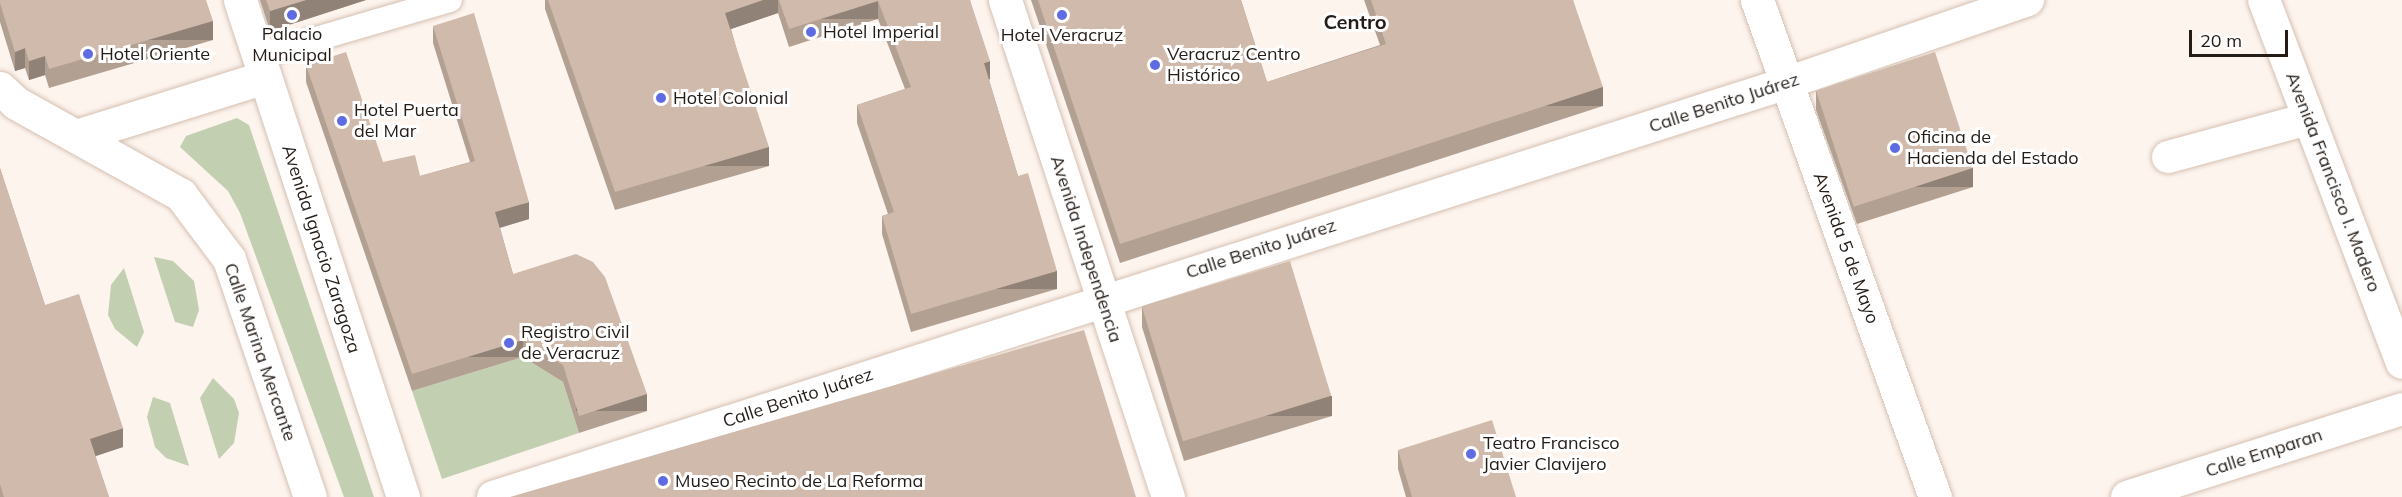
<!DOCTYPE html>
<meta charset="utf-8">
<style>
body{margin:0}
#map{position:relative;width:2402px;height:497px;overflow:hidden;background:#fdf4ee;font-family:Mulish,sans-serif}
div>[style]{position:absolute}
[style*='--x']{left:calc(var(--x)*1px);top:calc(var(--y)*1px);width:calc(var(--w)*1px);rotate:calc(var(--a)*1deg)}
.green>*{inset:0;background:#c2cfb1}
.roads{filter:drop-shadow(0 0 2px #d5c0b1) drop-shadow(0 0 2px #d5c0b1)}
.pedestrian>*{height:24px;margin:-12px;padding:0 12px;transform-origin:12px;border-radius:12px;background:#fff}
.minor>*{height:32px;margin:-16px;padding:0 16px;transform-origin:16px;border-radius:16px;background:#fff}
.tertiary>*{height:33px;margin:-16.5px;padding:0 16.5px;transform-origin:16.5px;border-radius:16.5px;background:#fff}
.primary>*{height:33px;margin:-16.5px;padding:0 16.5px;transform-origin:16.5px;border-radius:16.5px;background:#fff}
.wall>*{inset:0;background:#b2a093}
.shaded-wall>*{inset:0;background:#918278;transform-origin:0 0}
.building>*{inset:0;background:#cfbaab;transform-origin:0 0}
.dots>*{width:16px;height:16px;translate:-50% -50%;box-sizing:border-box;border:3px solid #fff;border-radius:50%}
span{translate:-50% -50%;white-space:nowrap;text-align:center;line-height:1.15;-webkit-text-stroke:6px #fff;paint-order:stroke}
.poi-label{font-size:18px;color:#241c17}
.left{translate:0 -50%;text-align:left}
.street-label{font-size:18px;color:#241c17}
.neighbourhood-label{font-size:20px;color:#241c17;font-weight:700}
.scale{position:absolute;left:2189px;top:30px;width:99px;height:27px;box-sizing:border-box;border:3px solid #241c17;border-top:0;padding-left:8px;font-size:18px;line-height:21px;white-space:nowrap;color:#241c17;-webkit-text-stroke:4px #fff;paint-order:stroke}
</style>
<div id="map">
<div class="green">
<i style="clip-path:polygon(237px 118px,249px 125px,374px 497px,344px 497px,240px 213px,228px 191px,180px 147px,186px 136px)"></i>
<i style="clip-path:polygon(154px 257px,173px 261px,194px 281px,199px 310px,193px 327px,175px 322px)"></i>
<i style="clip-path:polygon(124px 268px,144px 332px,137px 347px,115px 329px,108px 315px,111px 285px)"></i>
<i style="clip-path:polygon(523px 357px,563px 382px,579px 433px,442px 479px,412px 391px)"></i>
<i style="clip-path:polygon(213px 378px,234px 399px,239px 413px,234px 443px,219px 459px,200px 398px)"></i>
<i style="clip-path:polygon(153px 397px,170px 403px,189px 466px,166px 458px,155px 447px,147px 417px)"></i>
</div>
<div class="roads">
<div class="pedestrian">
<i style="--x:258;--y:56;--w:200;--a:-16.3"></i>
</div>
<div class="minor">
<i style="--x:2264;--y:0;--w:388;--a:69.2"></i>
<i style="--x:2168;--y:157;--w:145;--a:-15.2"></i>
<i style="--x:493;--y:497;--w:1359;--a:-17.74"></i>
<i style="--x:1787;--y:83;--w:255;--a:-19"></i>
<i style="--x:2127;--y:497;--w:289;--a:-17.7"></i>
</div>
<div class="tertiary">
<i style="--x:1005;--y:0;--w:523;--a:71.84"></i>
<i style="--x:1757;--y:0;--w:528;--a:70.3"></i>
</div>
<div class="primary">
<i style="--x:240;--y:0;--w:523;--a:71.84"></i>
<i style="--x:0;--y:88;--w:22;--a:43"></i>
<i style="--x:16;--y:103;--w:189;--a:29.1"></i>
<i style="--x:181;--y:195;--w:80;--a:53.1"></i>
<i style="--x:229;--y:259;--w:251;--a:71.2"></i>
<i style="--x:76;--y:136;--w:198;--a:-17.3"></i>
</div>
</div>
<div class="wall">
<i style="clip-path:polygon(0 0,213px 40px,49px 88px,45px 75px,29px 80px,25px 68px,15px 71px,0 22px)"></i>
<i style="clip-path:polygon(260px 0,366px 0,270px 31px)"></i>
<i style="clip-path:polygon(545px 0,970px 0,990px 79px,989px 80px,1018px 176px,1057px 289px,911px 332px,882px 234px,882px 216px,888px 214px,857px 123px,857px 105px,905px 89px,878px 19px,789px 47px,778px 13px,731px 29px,769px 166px,615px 210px,545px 9px)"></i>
<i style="clip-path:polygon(1031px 0,1241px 0,1267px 82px,1380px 45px,1364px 0,1573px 0,1603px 106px,1120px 263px)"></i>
<i style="clip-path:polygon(433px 26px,529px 219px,500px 228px,513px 274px,647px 411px,579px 433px,563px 382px,523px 357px,412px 391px,306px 82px,306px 65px,383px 162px,420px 176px,470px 162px,433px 43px)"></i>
<i style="clip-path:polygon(1816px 91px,1973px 187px,1857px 224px,1816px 110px)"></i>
<i style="clip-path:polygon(0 168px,45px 305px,123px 447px,95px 456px,109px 497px,0 497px)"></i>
<i style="clip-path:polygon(1142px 307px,1332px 416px,1184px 461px,1142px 327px)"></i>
<i style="clip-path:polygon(1398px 450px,1516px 497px,1406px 497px,1398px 469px)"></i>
</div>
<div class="shaded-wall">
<i style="clip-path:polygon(306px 0,366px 0,270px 31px,270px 11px)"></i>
<i style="clip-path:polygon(763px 0,778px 0,778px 13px,725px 31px,725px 13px)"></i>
<i style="left:878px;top:1px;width:18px;height:93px;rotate:90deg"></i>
<i style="left:213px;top:21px;width:19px;height:171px;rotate:90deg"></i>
<i style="clip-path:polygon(25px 48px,25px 68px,15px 71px,15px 52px)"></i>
<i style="clip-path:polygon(45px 56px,45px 75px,29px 80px,29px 61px)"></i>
<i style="clip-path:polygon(990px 61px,990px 79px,984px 81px,984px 63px)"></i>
<i style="left:1603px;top:87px;width:19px;height:508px;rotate:90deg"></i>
<i style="left:769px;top:147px;width:19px;height:160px;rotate:90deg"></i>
<i style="left:1973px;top:168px;width:19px;height:122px;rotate:90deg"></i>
<i style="clip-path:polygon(529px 202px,529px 219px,495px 229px,495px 212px)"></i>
<i style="left:1057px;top:271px;width:18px;height:152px;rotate:90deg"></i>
<i style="left:523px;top:340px;width:17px;height:116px;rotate:90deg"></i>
<i style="left:647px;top:394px;width:17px;height:71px;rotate:90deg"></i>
<i style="left:1332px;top:396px;width:20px;height:155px;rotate:90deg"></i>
<i style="clip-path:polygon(123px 428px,123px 447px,90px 458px,90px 439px)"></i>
</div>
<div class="building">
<i style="clip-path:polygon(0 0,206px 0,213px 21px,49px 69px,45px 56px,29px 61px,25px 48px,15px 52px,0 3px)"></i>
<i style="clip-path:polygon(266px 0,306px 0,270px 11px)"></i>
<i style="clip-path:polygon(548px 0,763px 0,725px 13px,769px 147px,615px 192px)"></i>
<i style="clip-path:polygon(779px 0,970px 0,990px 61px,984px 63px,1018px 176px,1028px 173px,1057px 271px,911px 314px,882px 216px,894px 212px,857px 105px,911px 87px,878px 1px,789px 29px)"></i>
<i style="clip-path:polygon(1038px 0,1241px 0,1267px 82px,1386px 44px,1371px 0,1573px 0,1603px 87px,1120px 244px)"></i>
<i style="clip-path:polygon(474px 13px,529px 202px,495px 212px,513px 274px,576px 254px,593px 262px,605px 277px,647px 394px,579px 416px,563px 365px,523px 340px,412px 374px,306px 65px,346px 52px,383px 162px,415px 155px,420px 176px,475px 161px,433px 26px)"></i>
<i style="left:1935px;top:52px;width:122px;height:125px;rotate:72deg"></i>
<i style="clip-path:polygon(0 168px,45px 305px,79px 294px,123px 428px,90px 439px,109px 497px,4px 497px,0 484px)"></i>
<i style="left:1290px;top:261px;width:141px;height:155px;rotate:73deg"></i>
<i style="clip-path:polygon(1084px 330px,1136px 497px,510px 497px)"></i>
<i style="clip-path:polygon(1492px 420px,1516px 497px,1412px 497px,1398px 450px)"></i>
</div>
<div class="dots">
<i style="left:292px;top:15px;background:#5e6be3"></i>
<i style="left:1062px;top:15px;background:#5e6be3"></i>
<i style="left:811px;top:32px;background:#5e6be3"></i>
<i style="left:88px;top:54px;background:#5e6be3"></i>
<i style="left:1155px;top:65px;background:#5e6be3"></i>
<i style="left:661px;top:98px;background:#5e6be3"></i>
<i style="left:342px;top:121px;background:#5e6be3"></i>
<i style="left:1895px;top:148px;background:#5e6be3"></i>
<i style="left:509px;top:343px;background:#5e6be3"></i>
<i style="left:1471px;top:454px;background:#5e6be3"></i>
<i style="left:663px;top:481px;background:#5e6be3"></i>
</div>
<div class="poi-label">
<span class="left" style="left:823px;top:32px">Hotel Imperial</span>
<span style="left:292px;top:45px">Palacio<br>Municipal</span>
<span style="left:1062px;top:35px">Hotel Veracruz</span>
<span class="left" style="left:100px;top:54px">Hotel Oriente</span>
<span class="left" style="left:1167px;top:65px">Veracruz Centro<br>Histórico</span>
<span class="left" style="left:673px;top:98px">Hotel Colonial</span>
<span class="left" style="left:354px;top:121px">Hotel Puerta<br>del Mar</span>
<span class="left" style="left:1907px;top:148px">Oficina de<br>Hacienda del Estado</span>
<span class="left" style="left:521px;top:343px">Registro Civil<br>de Veracruz</span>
<span class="left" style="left:1483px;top:454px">Teatro Francisco<br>Javier Clavijero</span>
<span class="left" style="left:675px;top:481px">Museo Recinto de La Reforma</span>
</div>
<div class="street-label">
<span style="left:1724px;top:103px;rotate:-18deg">Calle Benito Juárez</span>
<span style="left:2333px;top:182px;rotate:69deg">Avenida Francisco I. Madero</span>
<span style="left:1846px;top:248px;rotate:70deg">Avenida 5 de Mayo</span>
<span style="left:321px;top:249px;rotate:72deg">Avenida Ignacio Zaragoza</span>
<span style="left:1086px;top:249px;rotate:72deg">Avenida Independencia</span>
<span style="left:1261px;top:249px;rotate:-18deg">Calle Benito Juárez</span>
<span style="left:260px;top:352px;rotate:71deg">Calle Marina Mercante</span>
<span style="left:798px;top:398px;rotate:-18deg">Calle Benito Juárez</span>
<span style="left:2264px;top:453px;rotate:-18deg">Calle Emparan</span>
</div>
<div class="neighbourhood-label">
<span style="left:1355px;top:21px">Centro</span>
</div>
<div class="scale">20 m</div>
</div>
